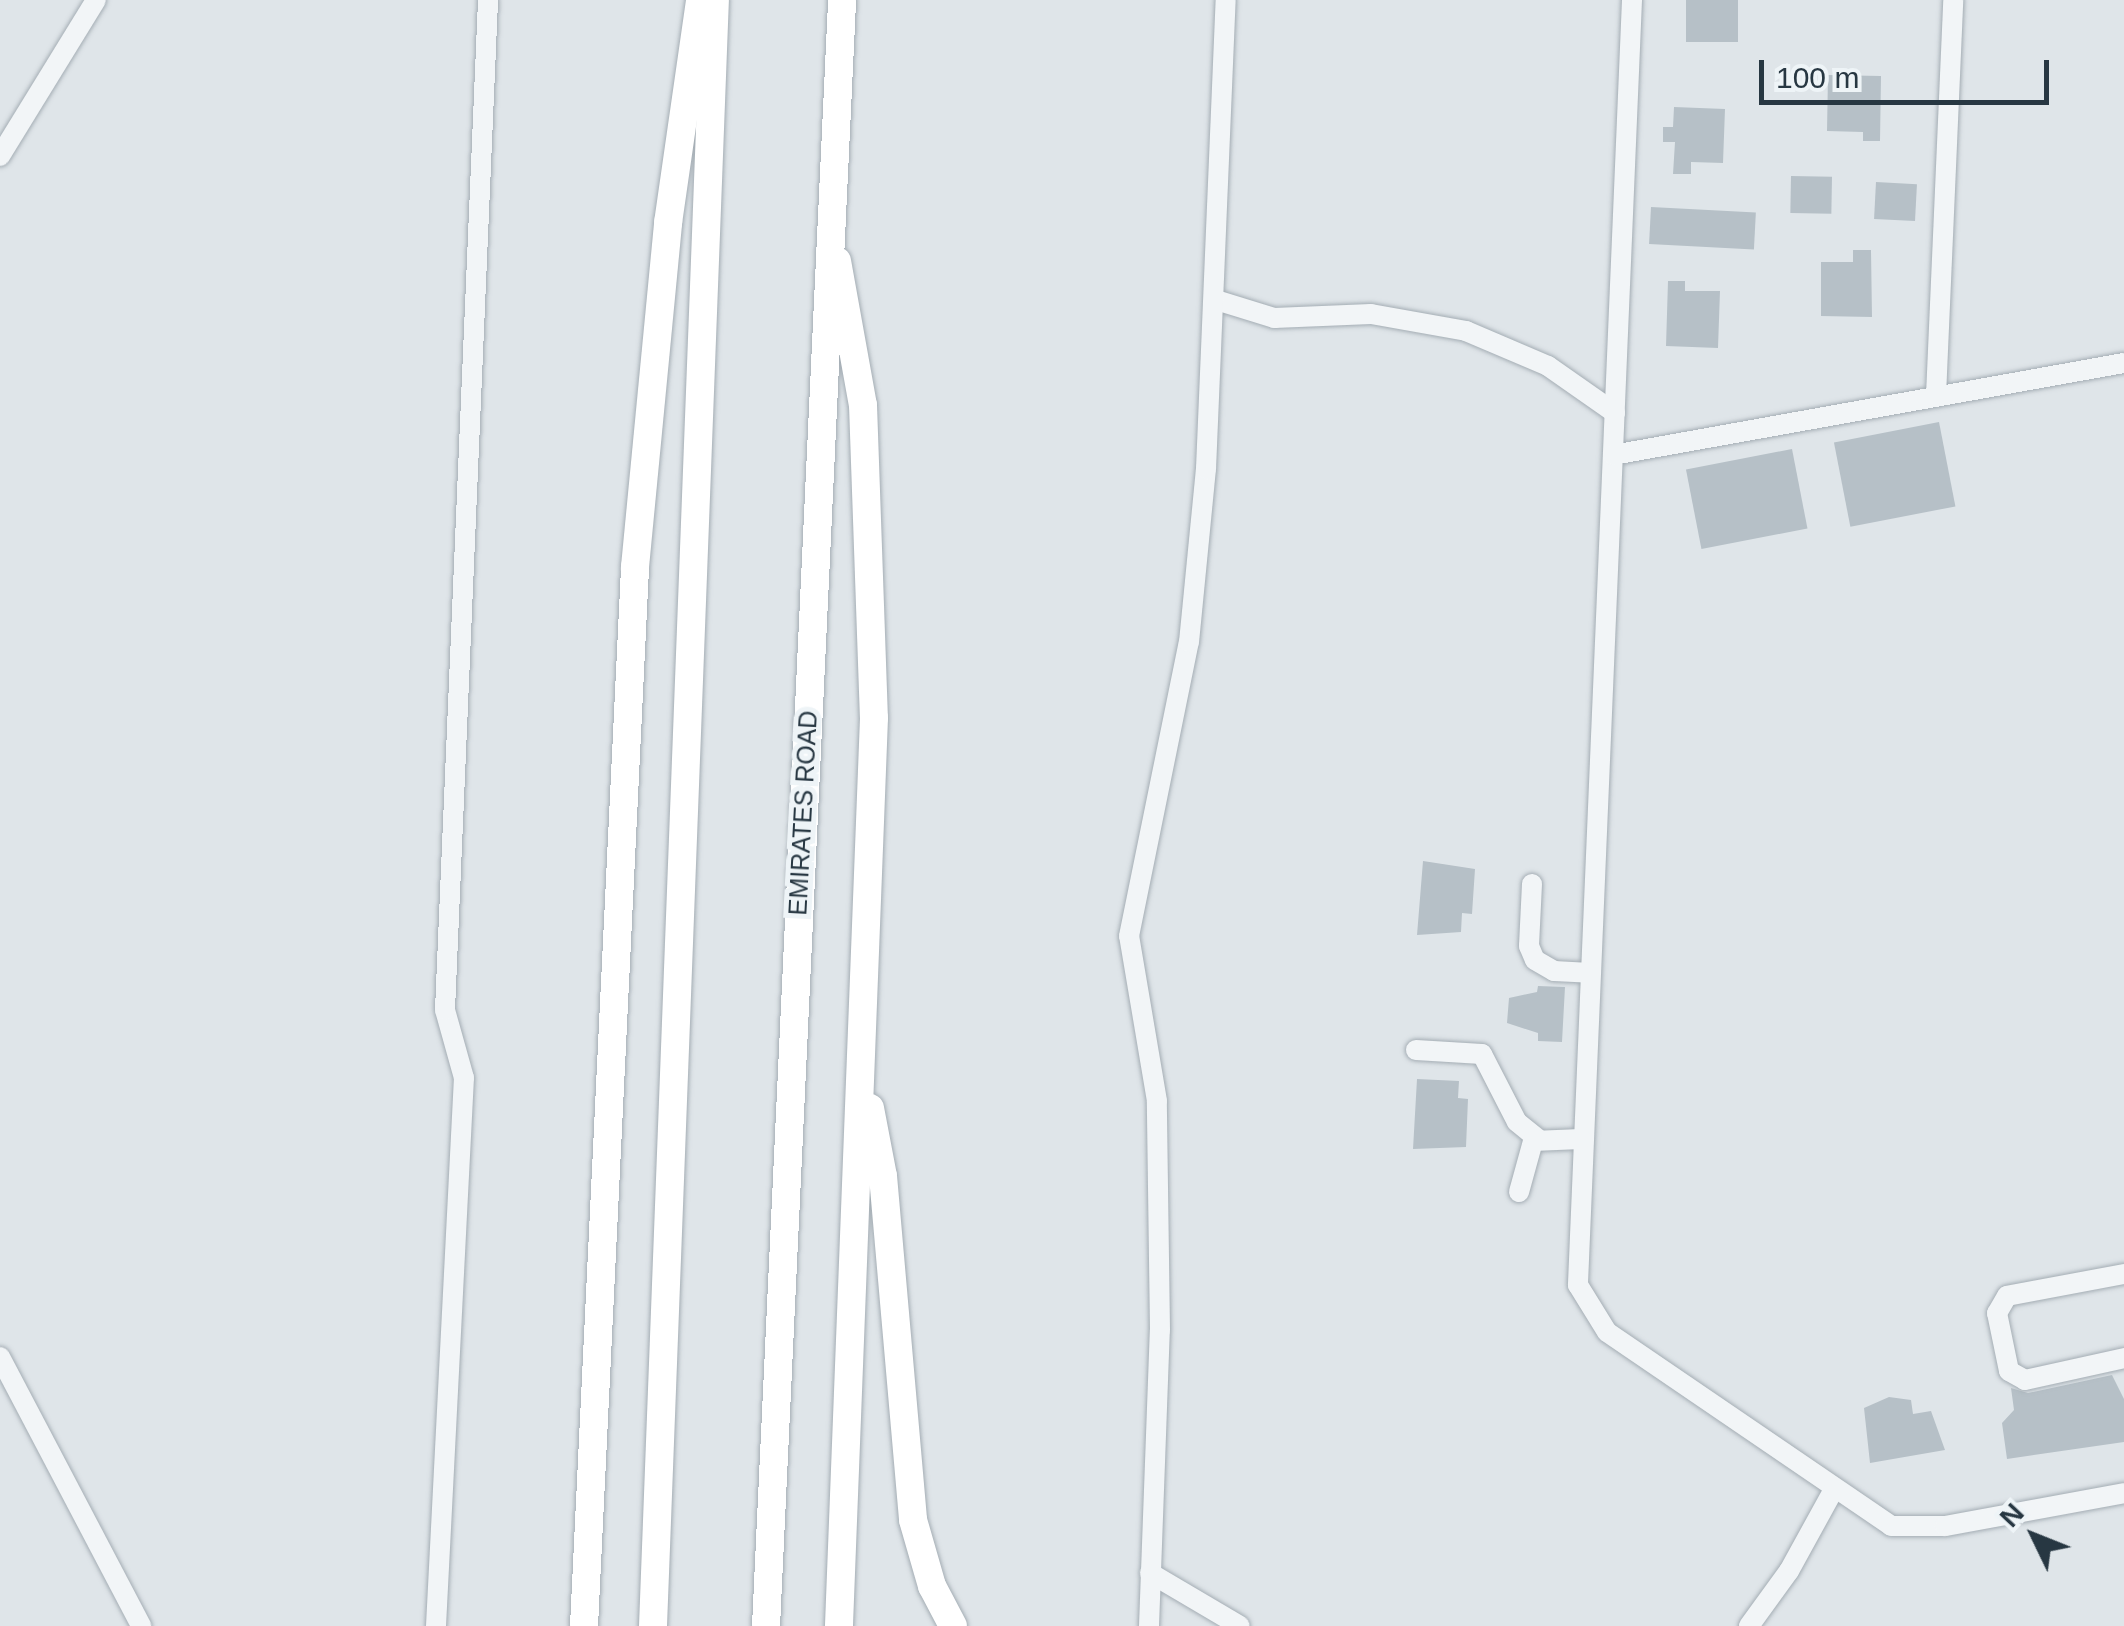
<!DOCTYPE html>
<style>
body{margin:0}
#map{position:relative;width:2124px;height:1626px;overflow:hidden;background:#dfe5e9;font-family:Arial,sans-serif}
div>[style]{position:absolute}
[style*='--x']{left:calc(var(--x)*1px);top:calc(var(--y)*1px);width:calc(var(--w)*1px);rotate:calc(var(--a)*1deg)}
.building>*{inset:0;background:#b6c0c7;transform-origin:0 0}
.roads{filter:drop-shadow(0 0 2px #a4adb4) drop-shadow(0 0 2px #a4adb4)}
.minor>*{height:20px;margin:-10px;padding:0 10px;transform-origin:10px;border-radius:10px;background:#f2f5f7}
.highway>*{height:28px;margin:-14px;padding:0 14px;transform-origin:14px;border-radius:14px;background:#fff}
span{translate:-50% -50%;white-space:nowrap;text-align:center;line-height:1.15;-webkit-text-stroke:10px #eef4f7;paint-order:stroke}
.street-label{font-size:25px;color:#273742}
.north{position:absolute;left:1984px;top:1486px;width:100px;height:100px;-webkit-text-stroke:8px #eef4f7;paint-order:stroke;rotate:313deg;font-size:28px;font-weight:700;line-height:40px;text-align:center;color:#273742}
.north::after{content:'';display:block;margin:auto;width:35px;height:45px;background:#273742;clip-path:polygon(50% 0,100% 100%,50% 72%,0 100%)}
.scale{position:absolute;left:1759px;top:60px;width:290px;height:45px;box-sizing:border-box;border:5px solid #273742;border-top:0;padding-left:12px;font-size:30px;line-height:35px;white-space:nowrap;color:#273742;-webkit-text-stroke:8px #eef4f7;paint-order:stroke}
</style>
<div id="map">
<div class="building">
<i style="left:1686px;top:0;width:52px;height:42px"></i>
<i style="clip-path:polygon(1828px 75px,1881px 76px,1880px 141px,1863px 141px,1863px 132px,1827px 131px)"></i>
<i style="clip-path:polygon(1674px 107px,1725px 109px,1723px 163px,1691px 162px,1691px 174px,1673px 174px,1675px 142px,1663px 142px,1663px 127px,1673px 127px)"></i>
<i style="left:1791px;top:176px;width:41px;height:37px;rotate:1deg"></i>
<i style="left:1876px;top:182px;width:41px;height:37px;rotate:3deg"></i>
<i style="left:1651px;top:207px;width:105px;height:37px;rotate:3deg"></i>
<i style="clip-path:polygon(1853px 250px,1871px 250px,1872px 317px,1821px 316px,1821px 262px,1853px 262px)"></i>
<i style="clip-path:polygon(1668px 281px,1685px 281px,1685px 291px,1720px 291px,1718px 348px,1666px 346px)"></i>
<i style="left:1939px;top:422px;width:86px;height:107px;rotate:79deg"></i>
<i style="left:1792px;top:449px;width:81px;height:108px;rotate:79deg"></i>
<i style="clip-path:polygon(1423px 861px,1475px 869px,1472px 914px,1462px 913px,1461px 932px,1417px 935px)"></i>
<i style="clip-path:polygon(1538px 986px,1565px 987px,1562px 1042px,1538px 1041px,1538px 1033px,1507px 1023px,1509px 998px,1537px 992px)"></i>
<i style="clip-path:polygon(1417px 1079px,1459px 1081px,1458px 1098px,1468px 1099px,1466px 1147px,1413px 1149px)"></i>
<i style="clip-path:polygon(2112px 1375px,2124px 1399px,2124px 1442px,2007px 1459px,2002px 1423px,2014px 1410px,2011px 1388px,2028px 1393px)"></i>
<i style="clip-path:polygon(1889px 1397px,1911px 1400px,1913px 1414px,1931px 1411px,1945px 1450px,1870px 1463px,1864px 1408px)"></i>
</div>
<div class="roads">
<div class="minor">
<i style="--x:1632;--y:0;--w:1286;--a:92.41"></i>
<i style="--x:1578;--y:1285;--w:55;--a:58.3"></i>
<i style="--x:1607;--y:1332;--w:344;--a:34.3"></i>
<i style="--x:1891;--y:1526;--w:54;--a:0"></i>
<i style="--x:1945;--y:1526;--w:182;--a:-10.4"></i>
<i style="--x:0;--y:156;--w:183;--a:-58.4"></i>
<i style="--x:1216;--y:300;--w:61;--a:17.2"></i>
<i style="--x:1274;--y:318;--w:97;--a:-2.4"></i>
<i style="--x:1371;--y:314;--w:97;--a:10.1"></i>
<i style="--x:1466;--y:331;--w:89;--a:23.1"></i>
<i style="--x:1548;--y:366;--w:82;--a:35"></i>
<i style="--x:1936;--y:396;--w:396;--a:-87.5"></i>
<i style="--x:1613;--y:455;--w:519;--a:-10.21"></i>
<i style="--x:1532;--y:884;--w:62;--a:92.8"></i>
<i style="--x:1529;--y:946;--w:15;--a:67"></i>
<i style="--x:1535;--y:960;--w:22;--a:30"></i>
<i style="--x:1554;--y:971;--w:36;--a:3"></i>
<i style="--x:1416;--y:1050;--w:66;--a:3.5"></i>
<i style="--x:1482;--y:1054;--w:76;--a:62.8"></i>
<i style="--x:1517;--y:1122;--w:26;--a:39"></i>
<i style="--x:1519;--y:1192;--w:53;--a:-74.6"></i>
<i style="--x:1533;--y:1141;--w:48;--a:-2.4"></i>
<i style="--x:2124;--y:1274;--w:119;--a:169.4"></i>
<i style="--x:2007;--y:1296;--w:20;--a:120"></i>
<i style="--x:1997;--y:1313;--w:59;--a:78.3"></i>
<i style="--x:2009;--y:1371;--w:18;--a:29"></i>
<i style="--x:2025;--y:1380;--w:101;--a:-12.5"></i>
<i style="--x:0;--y:1357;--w:304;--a:62.3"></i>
<i style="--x:1150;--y:1573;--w:104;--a:30.5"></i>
<i style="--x:436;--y:1626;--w:549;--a:-87.08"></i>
<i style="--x:464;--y:1078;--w:71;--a:-105.6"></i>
<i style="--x:445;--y:1010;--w:1011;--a:-87.56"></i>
<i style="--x:1149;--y:1626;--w:296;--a:-87.9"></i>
<i style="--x:1160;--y:1330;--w:229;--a:-90.8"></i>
<i style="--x:1157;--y:1101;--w:167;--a:-99.6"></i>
<i style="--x:1129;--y:936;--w:300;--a:-78.5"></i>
<i style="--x:1189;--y:642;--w:174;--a:-84.4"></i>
<i style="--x:1206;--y:469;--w:469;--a:-87.6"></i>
<i style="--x:1749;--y:1626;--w:68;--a:-54"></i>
<i style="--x:1789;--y:1571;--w:91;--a:-61.2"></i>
</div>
<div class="highway">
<i style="--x:837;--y:261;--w:146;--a:79.8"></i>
<i style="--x:863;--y:405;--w:313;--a:88"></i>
<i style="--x:874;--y:718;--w:909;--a:92.21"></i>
<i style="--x:870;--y:1108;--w:69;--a:79.2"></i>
<i style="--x:883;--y:1176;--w:345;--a:85"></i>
<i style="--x:913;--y:1520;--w:69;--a:73.9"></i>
<i style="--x:932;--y:1586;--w:45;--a:62.3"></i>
<i style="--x:584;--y:1626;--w:1060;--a:-87.24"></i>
<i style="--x:635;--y:567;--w:346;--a:-84.5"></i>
<i style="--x:668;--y:223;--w:225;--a:-81.8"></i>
<i style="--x:653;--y:1626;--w:1627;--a:-87.82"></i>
<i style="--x:766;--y:1626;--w:1628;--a:-87.32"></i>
</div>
</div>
<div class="street-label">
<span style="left:803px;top:813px;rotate:-87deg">EMIRATES ROAD</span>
</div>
<div class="north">N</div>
<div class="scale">100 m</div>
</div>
